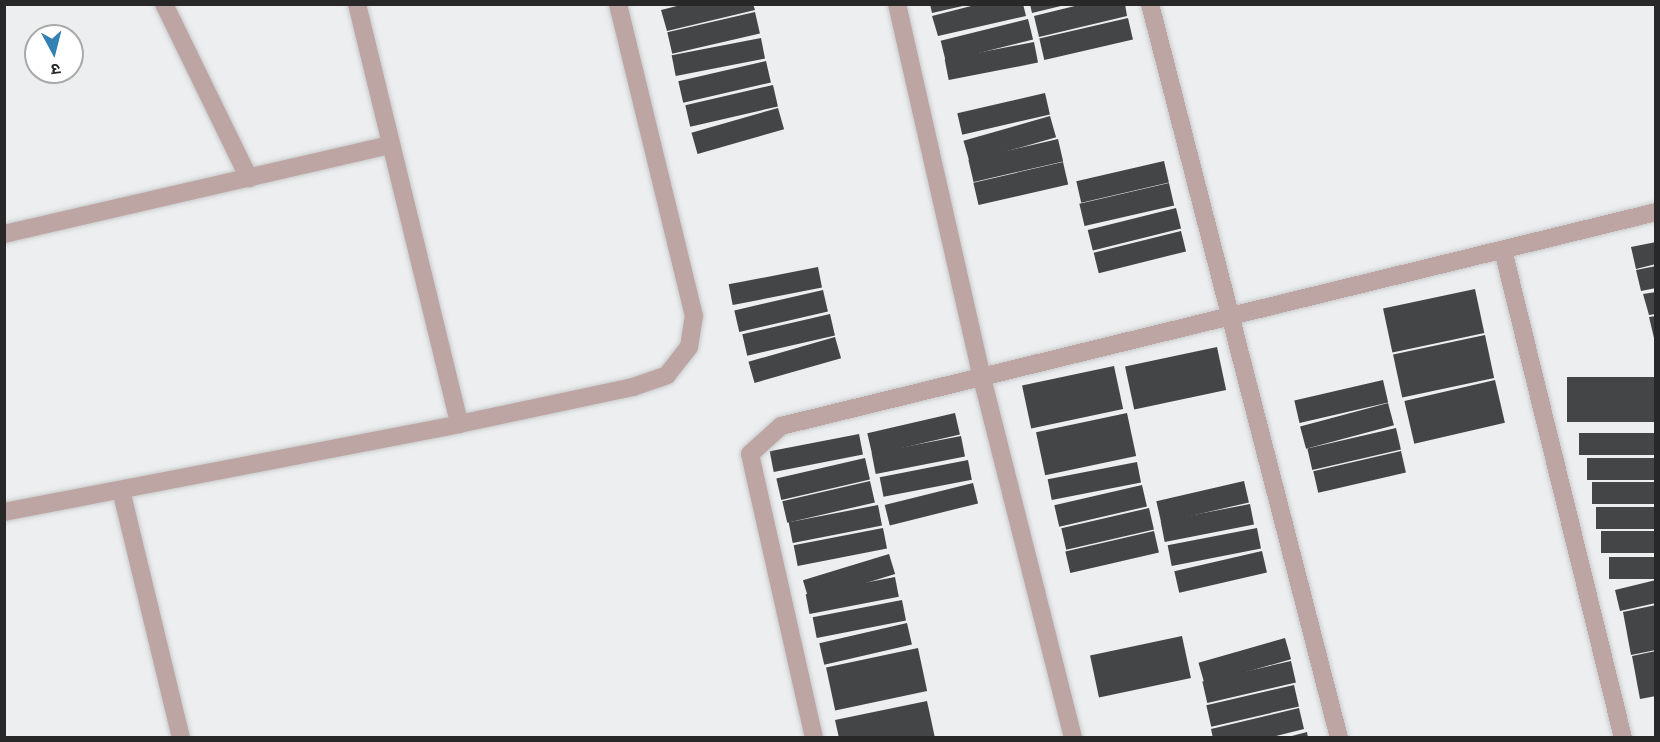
<!DOCTYPE html>
<meta charset="utf-8">
<style>
body{margin:0}
#map{position:relative;width:1660px;height:742px;overflow:hidden;background:#eceeef;font-family:"Open Sans","Noto Sans Devanagari",sans-serif}
div>[style]{position:absolute}
[style*='--x']{left:calc(var(--x)*1px);top:calc(var(--y)*1px);width:calc(var(--w)*1px);rotate:calc(var(--a)*1deg)}
.building>*{inset:0;background:#444546;transform-origin:0 0}
.roads{filter:drop-shadow(0 0 2px #c9cacb) drop-shadow(0 0 2px #c9cacb)}
.minor>*{height:18px;margin:-9px;padding:0 9px;transform-origin:9px;border-radius:9px;background:#bda5a4}
span{translate:-50% -50%;white-space:nowrap;text-align:center;line-height:1.15;-webkit-text-stroke:6px #fff;paint-order:stroke}
.frame{position:absolute;inset:0;border:6px solid #282829;pointer-events:none}
.north{position:absolute;left:24px;top:24px;width:60px;height:60px;box-sizing:border-box;background:#fff;border:2px solid #a9a9a9;border-radius:50%;rotate:173deg;font-size:16px;font-weight:700;line-height:24px;text-align:center;color:#282829}
.north::after{content:'';display:block;margin:auto;width:21px;height:27px;background:#3380b3;clip-path:polygon(50% 0,100% 100%,50% 72%,0 100%)}
</style>
<div id="map">
<div class="building">
<i style="clip-path:polygon(685px 4px,753px 4px,755px 10px,667px 31px,661px 10px)"></i>
<i style="clip-path:polygon(930px 4px,967px 4px,967px 5px,932px 13px)"></i>
<i style="clip-path:polygon(979px 4px,1023px 4px,1026px 16px,938px 36px,932px 16px)"></i>
<i style="clip-path:polygon(1030px 4px,1065px 4px,1065px 5px,1032px 13px)"></i>
<i style="clip-path:polygon(1083px 4px,1125px 4px,1127px 16px,1039px 37px,1034px 16px)"></i>
<i style="left:755px;top:12px;width:22px;height:90px;rotate:77deg"></i>
<i style="left:1128px;top:18px;width:22px;height:91px;rotate:77deg"></i>
<i style="left:1028px;top:19px;width:21px;height:90px;rotate:76deg"></i>
<i style="left:761px;top:38px;width:21px;height:91px;rotate:79deg"></i>
<i style="left:1034px;top:42px;width:21px;height:91px;rotate:79deg"></i>
<i style="left:766px;top:61px;width:22px;height:90px;rotate:77deg"></i>
<i style="left:773px;top:85px;width:22px;height:90px;rotate:77deg"></i>
<i style="left:1045px;top:93px;width:22px;height:90px;rotate:77deg"></i>
<i style="left:778px;top:108px;width:22px;height:90px;rotate:74deg"></i>
<i style="left:1050px;top:116px;width:22px;height:90px;rotate:74deg"></i>
<i style="left:1058px;top:139px;width:23px;height:92px;rotate:77deg"></i>
<i style="left:1164px;top:161px;width:22px;height:90px;rotate:77deg"></i>
<i style="left:1063px;top:162px;width:23px;height:92px;rotate:77deg"></i>
<i style="left:1169px;top:183px;width:23px;height:92px;rotate:77deg"></i>
<i style="left:1176px;top:208px;width:21px;height:91px;rotate:76deg"></i>
<i style="left:1181px;top:231px;width:21px;height:90px;rotate:76deg"></i>
<i style="clip-path:polygon(1656px 242px,1656px 264px,1636px 269px,1631px 247px)"></i>
<i style="clip-path:polygon(1656px 266px,1656px 288px,1641px 291px,1636px 270px)"></i>
<i style="left:818px;top:267px;width:21px;height:91px;rotate:79deg"></i>
<i style="left:1475px;top:289px;width:45px;height:94px;rotate:78deg"></i>
<i style="left:823px;top:290px;width:22px;height:91px;rotate:77deg"></i>
<i style="clip-path:polygon(1656px 292px,1656px 314px,1649px 315px,1643px 294px)"></i>
<i style="left:830px;top:314px;width:22px;height:90px;rotate:77deg"></i>
<i style="clip-path:polygon(1656px 316px,1656px 338px,1654px 338px,1649px 317px)"></i>
<i style="left:1485px;top:335px;width:44px;height:94px;rotate:78deg"></i>
<i style="left:835px;top:337px;width:22px;height:90px;rotate:74deg"></i>
<i style="left:1217px;top:347px;width:44px;height:94px;rotate:78deg"></i>
<i style="left:1114px;top:366px;width:44px;height:94px;rotate:78deg"></i>
<i style="left:1656px;top:377px;width:45px;height:89px;rotate:90deg"></i>
<i style="left:1383px;top:380px;width:23px;height:91px;rotate:77deg"></i>
<i style="left:1495px;top:380px;width:44px;height:93px;rotate:77deg"></i>
<i style="left:1388px;top:403px;width:23px;height:91px;rotate:75deg"></i>
<i style="left:955px;top:413px;width:22px;height:90px;rotate:77deg"></i>
<i style="left:1127px;top:413px;width:44px;height:93px;rotate:78deg"></i>
<i style="left:1396px;top:428px;width:22px;height:91px;rotate:77deg"></i>
<i style="left:1656px;top:433px;width:22px;height:77px;rotate:90deg"></i>
<i style="left:859px;top:434px;width:21px;height:91px;rotate:79deg"></i>
<i style="left:961px;top:436px;width:21px;height:91px;rotate:79deg"></i>
<i style="left:1401px;top:451px;width:22px;height:90px;rotate:77deg"></i>
<i style="left:865px;top:458px;width:22px;height:91px;rotate:77deg"></i>
<i style="left:1656px;top:458px;width:22px;height:69px;rotate:90deg"></i>
<i style="left:968px;top:460px;width:20px;height:90px;rotate:79deg"></i>
<i style="left:1137px;top:462px;width:21px;height:91px;rotate:79deg"></i>
<i style="left:870px;top:481px;width:22px;height:90px;rotate:77deg"></i>
<i style="left:1244px;top:481px;width:22px;height:90px;rotate:77deg"></i>
<i style="left:1656px;top:482px;width:22px;height:64px;rotate:90deg"></i>
<i style="left:973px;top:483px;width:21px;height:91px;rotate:76deg"></i>
<i style="left:1142px;top:485px;width:22px;height:90px;rotate:77deg"></i>
<i style="left:1250px;top:504px;width:21px;height:91px;rotate:79deg"></i>
<i style="left:878px;top:505px;width:21px;height:91px;rotate:79deg"></i>
<i style="left:1656px;top:507px;width:22px;height:60px;rotate:90deg"></i>
<i style="left:1149px;top:508px;width:22px;height:90px;rotate:77deg"></i>
<i style="left:883px;top:528px;width:21px;height:91px;rotate:79deg"></i>
<i style="left:1257px;top:528px;width:21px;height:91px;rotate:79deg"></i>
<i style="left:1154px;top:531px;width:22px;height:91px;rotate:77deg"></i>
<i style="left:1656px;top:531px;width:22px;height:55px;rotate:90deg"></i>
<i style="left:1262px;top:551px;width:22px;height:90px;rotate:77deg"></i>
<i style="left:889px;top:554px;width:21px;height:90px;rotate:73deg"></i>
<i style="left:1656px;top:557px;width:22px;height:47px;rotate:90deg"></i>
<i style="left:895px;top:577px;width:20px;height:91px;rotate:79deg"></i>
<i style="clip-path:polygon(1656px 580px,1656px 603px,1620px 611px,1615px 590px)"></i>
<i style="left:902px;top:600px;width:21px;height:91px;rotate:79deg"></i>
<i style="clip-path:polygon(1656px 605px,1656px 650px,1631px 655px,1623px 612px)"></i>
<i style="left:907px;top:623px;width:22px;height:90px;rotate:77deg"></i>
<i style="left:1182px;top:636px;width:43px;height:94px;rotate:78deg"></i>
<i style="left:1285px;top:638px;width:22px;height:90px;rotate:74deg"></i>
<i style="left:918px;top:648px;width:44px;height:94px;rotate:78deg"></i>
<i style="clip-path:polygon(1656px 651px,1656px 696px,1640px 699px,1632px 656px)"></i>
<i style="left:1291px;top:661px;width:22px;height:91px;rotate:77deg"></i>
<i style="left:1294px;top:685px;width:22px;height:90px;rotate:77deg"></i>
<i style="clip-path:polygon(927px 701px,935px 738px,839px 738px,835px 720px)"></i>
<i style="clip-path:polygon(1299px 708px,1304px 729px,1268px 738px,1213px 738px,1211px 729px)"></i>
<i style="clip-path:polygon(1307px 732px,1308px 738px,1288px 738px,1288px 737px)"></i>
</div>
<div class="roads">
<div class="minor">
<i style="--x:164;--y:4;--w:194;--a:64"></i>
<i style="--x:357;--y:4;--w:432;--a:76.3"></i>
<i style="--x:897;--y:4;--w:384;--a:77.2"></i>
<i style="--x:982;--y:378;--w:371;--a:75.8"></i>
<i style="--x:1150;--y:4;--w:758;--a:75.56"></i>
<i style="--x:4;--y:234;--w:397;--a:-13"></i>
<i style="--x:1503;--y:250;--w:503;--a:76.18"></i>
<i style="--x:121;--y:490;--w:255;--a:76.4"></i>
<i style="--x:4;--y:512;--w:463;--a:-10.9"></i>
<i style="--x:459;--y:424;--w:178;--a:-12"></i>
<i style="--x:633;--y:387;--w:36;--a:-19"></i>
<i style="--x:667;--y:375;--w:36;--a:-52"></i>
<i style="--x:689;--y:347;--w:31;--a:-81"></i>
<i style="--x:694;--y:316;--w:321;--a:-103.7"></i>
<i style="--x:814;--y:738;--w:291;--a:-102.7"></i>
<i style="--x:750;--y:454;--w:42;--a:-42.1"></i>
<i style="--x:781;--y:426;--w:901;--a:-13.74"></i>
</div>
</div>
<div class="frame"></div>
<div class="north">उ</div>
</div>
